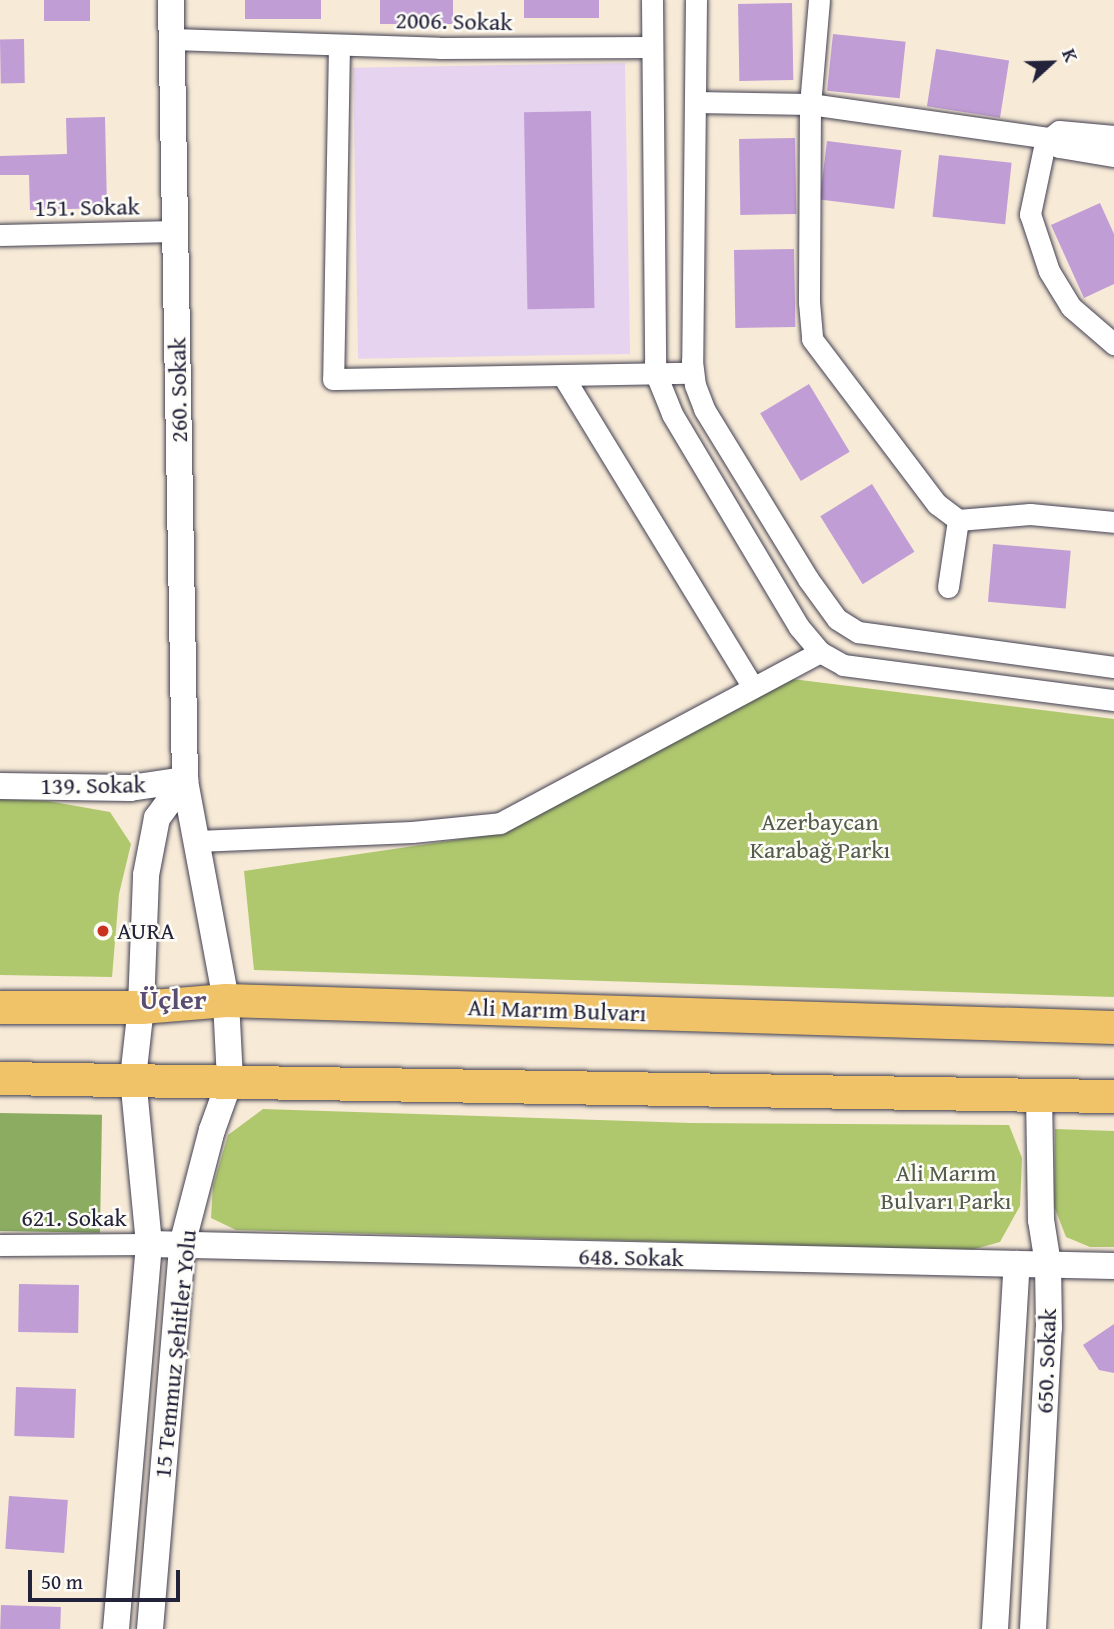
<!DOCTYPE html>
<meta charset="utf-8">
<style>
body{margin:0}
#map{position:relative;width:1114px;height:1629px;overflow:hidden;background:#f7ead7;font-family:"Gentium Book Plus",serif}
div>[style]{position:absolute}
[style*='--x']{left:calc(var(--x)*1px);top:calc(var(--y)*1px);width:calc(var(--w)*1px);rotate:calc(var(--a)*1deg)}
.built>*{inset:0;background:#e6d3f0;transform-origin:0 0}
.green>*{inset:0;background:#afc86e}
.forest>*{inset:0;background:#8bac61;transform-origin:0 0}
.building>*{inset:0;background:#c19dd6;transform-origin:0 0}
.roads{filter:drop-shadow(0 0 2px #424052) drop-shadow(0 0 2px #424052)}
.minor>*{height:21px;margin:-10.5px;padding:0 10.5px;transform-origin:10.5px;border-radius:10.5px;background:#fff}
.tertiary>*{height:26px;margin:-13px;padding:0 13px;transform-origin:13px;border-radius:13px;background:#fff}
.primary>*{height:33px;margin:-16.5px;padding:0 16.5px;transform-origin:16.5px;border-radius:16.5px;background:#f1c369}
.dots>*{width:19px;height:19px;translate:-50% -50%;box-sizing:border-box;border:4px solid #fdfcf7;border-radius:50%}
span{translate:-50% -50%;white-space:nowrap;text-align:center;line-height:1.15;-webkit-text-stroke:5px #fdfcf7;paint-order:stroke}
.street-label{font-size:24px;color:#22223b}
.park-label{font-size:24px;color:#535c4d}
.poi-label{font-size:24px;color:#22223b}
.left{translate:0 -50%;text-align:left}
.quarter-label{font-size:28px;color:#5a4d71;font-weight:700}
.north{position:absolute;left:1016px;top:28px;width:70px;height:70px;-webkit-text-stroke:5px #fdfcf7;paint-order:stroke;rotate:68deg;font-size:19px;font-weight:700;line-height:28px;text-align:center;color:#22223b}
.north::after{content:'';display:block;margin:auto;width:24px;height:32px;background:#22223b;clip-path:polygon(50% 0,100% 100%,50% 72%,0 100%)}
.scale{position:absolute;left:28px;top:1570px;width:152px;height:32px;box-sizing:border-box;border:4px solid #22223b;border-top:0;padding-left:9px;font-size:21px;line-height:24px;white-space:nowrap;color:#22223b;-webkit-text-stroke:5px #fdfcf7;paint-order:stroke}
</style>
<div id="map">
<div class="built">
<i style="left:625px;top:63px;width:291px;height:272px;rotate:89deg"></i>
</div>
<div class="green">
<i style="clip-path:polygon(784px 678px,1114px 719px,1114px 997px,254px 970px,244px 871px,489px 835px)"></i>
<i style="clip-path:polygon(0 799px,48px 801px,110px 812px,131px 844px,119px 894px,112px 977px,0 975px)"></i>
<i style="clip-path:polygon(263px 1109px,690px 1123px,1009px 1125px,1022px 1158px,1020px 1206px,1000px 1242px,971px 1250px,236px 1230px,211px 1218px,213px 1186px,228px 1135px)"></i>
<i style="clip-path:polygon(1055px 1129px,1114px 1131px,1114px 1247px,1090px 1247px,1066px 1237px,1054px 1206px)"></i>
</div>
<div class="forest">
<i style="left:0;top:1113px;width:102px;height:118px;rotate:1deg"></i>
</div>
<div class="building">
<i style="left:44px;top:0;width:46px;height:21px"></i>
<i style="left:245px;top:0;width:76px;height:19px"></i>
<i style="left:380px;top:0;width:73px;height:24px"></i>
<i style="left:524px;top:0;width:75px;height:18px"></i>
<i style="left:792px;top:3px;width:77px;height:54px;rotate:89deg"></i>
<i style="left:833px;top:34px;width:73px;height:57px;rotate:6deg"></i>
<i style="left:24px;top:39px;width:44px;height:24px;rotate:89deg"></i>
<i style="left:936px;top:49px;width:74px;height:58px;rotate:9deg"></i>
<i style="left:591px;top:111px;width:197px;height:67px;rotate:89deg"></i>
<i style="clip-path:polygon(105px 117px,107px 208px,30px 210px,29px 175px,0 175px,0 156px,67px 154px,66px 118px)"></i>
<i style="left:795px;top:138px;width:76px;height:56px;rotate:89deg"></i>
<i style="left:827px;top:141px;width:75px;height:59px;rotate:7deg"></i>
<i style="left:939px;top:155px;width:73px;height:62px;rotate:6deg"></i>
<i style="clip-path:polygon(1100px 203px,1114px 234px,1114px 284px,1084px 298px,1051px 225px)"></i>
<i style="left:794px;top:249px;width:78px;height:60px;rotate:89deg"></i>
<i style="left:809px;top:384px;width:79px;height:57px;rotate:59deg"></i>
<i style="left:872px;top:484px;width:80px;height:61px;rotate:58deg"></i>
<i style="left:993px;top:544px;width:78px;height:58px;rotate:5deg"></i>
<i style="left:19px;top:1284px;width:60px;height:48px;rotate:1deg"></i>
<i style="clip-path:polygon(1114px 1324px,1114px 1373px,1099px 1370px,1083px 1345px)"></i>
<i style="left:16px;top:1387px;width:60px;height:49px;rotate:2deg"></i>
<i style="left:9px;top:1496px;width:59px;height:53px;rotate:4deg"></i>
<i style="left:1px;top:1605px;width:60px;height:24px;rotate:2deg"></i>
</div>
<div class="roads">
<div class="minor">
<i style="--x:652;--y:0;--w:363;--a:89.5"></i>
<i style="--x:655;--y:363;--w:16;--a:79"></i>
<i style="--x:658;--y:379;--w:38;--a:68"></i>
<i style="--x:672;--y:414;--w:248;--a:59.2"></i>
<i style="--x:799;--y:627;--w:33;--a:50"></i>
<i style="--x:820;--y:652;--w:26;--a:29"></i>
<i style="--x:843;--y:665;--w:273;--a:7.4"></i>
<i style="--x:696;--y:0;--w:361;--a:90.6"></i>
<i style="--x:692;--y:361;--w:24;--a:83"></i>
<i style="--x:695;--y:385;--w:26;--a:69"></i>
<i style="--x:704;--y:409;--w:199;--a:58.5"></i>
<i style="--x:808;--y:579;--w:49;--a:54.1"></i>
<i style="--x:837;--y:619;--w:25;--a:32"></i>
<i style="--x:858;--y:632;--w:258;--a:7.8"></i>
<i style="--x:819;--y:0;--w:104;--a:94.9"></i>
<i style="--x:810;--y:104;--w:198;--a:90.3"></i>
<i style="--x:809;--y:302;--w:37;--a:85"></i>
<i style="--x:812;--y:339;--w:207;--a:52.9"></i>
<i style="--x:937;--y:504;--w:26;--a:37"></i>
<i style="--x:958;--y:520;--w:72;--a:-4.8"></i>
<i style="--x:1030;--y:514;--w:84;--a:5.4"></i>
<i style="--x:172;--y:39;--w:267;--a:1.9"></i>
<i style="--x:439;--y:48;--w:213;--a:-0.3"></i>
<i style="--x:339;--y:45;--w:334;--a:91"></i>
<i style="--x:333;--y:379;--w:360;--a:-1"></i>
<i style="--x:695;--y:102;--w:115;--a:1"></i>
<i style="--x:810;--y:104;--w:242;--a:8.1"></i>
<i style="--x:1050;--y:138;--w:13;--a:45"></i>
<i style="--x:1059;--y:147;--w:56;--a:9.3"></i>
<i style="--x:1046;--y:138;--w:78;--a:101.9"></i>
<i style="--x:1030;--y:214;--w:60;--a:71.6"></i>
<i style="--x:1049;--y:271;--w:42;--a:58.6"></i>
<i style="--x:1071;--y:307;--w:57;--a:40.7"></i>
<i style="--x:1050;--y:138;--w:11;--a:-38"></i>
<i style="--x:1059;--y:131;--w:55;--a:5.2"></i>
<i style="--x:0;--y:235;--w:175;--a:-1.3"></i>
<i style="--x:563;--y:376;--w:364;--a:58.6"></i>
<i style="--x:948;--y:587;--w:68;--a:-81.5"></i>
<i style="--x:197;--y:841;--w:215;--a:-2.4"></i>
<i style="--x:412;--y:832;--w:88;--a:-5.8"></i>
<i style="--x:500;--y:823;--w:363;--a:-28.1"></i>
<i style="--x:0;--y:1245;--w:149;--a:-0.4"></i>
</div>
<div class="tertiary">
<i style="--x:0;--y:786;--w:130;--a:0.9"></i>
<i style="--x:130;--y:788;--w:56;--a:-8.3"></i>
<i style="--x:149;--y:1244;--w:965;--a:1.31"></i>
<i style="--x:116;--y:1629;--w:386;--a:-85.1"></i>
<i style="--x:149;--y:1244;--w:167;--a:-95.5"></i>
<i style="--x:133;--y:1078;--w:71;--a:-83.6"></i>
<i style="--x:141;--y:1007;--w:132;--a:-87.8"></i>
<i style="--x:146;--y:875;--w:58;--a:-79.1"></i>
<i style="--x:157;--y:818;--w:47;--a:-53.6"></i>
<i style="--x:150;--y:1629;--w:385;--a:-85.2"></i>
<i style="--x:182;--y:1245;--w:119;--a:-75.4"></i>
<i style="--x:212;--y:1130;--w:53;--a:-70.2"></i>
<i style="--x:230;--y:1080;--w:80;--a:-92.9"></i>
<i style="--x:226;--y:1000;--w:224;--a:-100.6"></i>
<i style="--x:185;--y:780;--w:780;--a:-91.03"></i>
<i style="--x:995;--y:1629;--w:366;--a:-86.6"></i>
<i style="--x:1033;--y:1629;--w:301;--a:-87"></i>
<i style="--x:1049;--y:1328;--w:64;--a:-90.9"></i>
<i style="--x:1048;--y:1264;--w:45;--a:-99"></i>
<i style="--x:1041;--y:1220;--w:126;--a:-90.9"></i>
</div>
<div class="primary">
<i style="--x:0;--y:1007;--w:141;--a:0"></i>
<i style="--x:141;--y:1007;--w:85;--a:-4.7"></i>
<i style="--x:226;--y:1000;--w:888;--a:1.74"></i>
<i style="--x:0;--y:1078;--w:1114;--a:0.93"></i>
</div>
</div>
<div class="dots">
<i style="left:103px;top:931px;background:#c8321e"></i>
</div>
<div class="street-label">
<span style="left:454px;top:21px;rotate:1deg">2006. Sokak</span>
<span style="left:87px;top:207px;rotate:-1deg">151. Sokak</span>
<span style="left:178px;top:390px;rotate:-91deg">260. Sokak</span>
<span style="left:93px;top:785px;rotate:-1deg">139. Sokak</span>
<span style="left:557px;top:1010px;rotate:2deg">Ali Marım Bulvarı</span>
<span style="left:74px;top:1218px">621. Sokak</span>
<span style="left:631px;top:1257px;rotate:1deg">648. Sokak</span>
<span style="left:175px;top:1354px;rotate:-84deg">15 Temmuz Şehitler Yolu</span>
<span style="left:1046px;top:1361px;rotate:-88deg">650. Sokak</span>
</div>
<div class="park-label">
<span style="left:820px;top:836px">Azerbaycan<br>Karabağ Parkı</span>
<span style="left:946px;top:1187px">Ali Marım<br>Bulvarı Parkı</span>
</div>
<div class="poi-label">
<span class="left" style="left:117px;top:931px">AURA</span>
</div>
<div class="quarter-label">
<span style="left:173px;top:999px">Üçler</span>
</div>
<div class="north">K</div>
<div class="scale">50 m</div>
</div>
